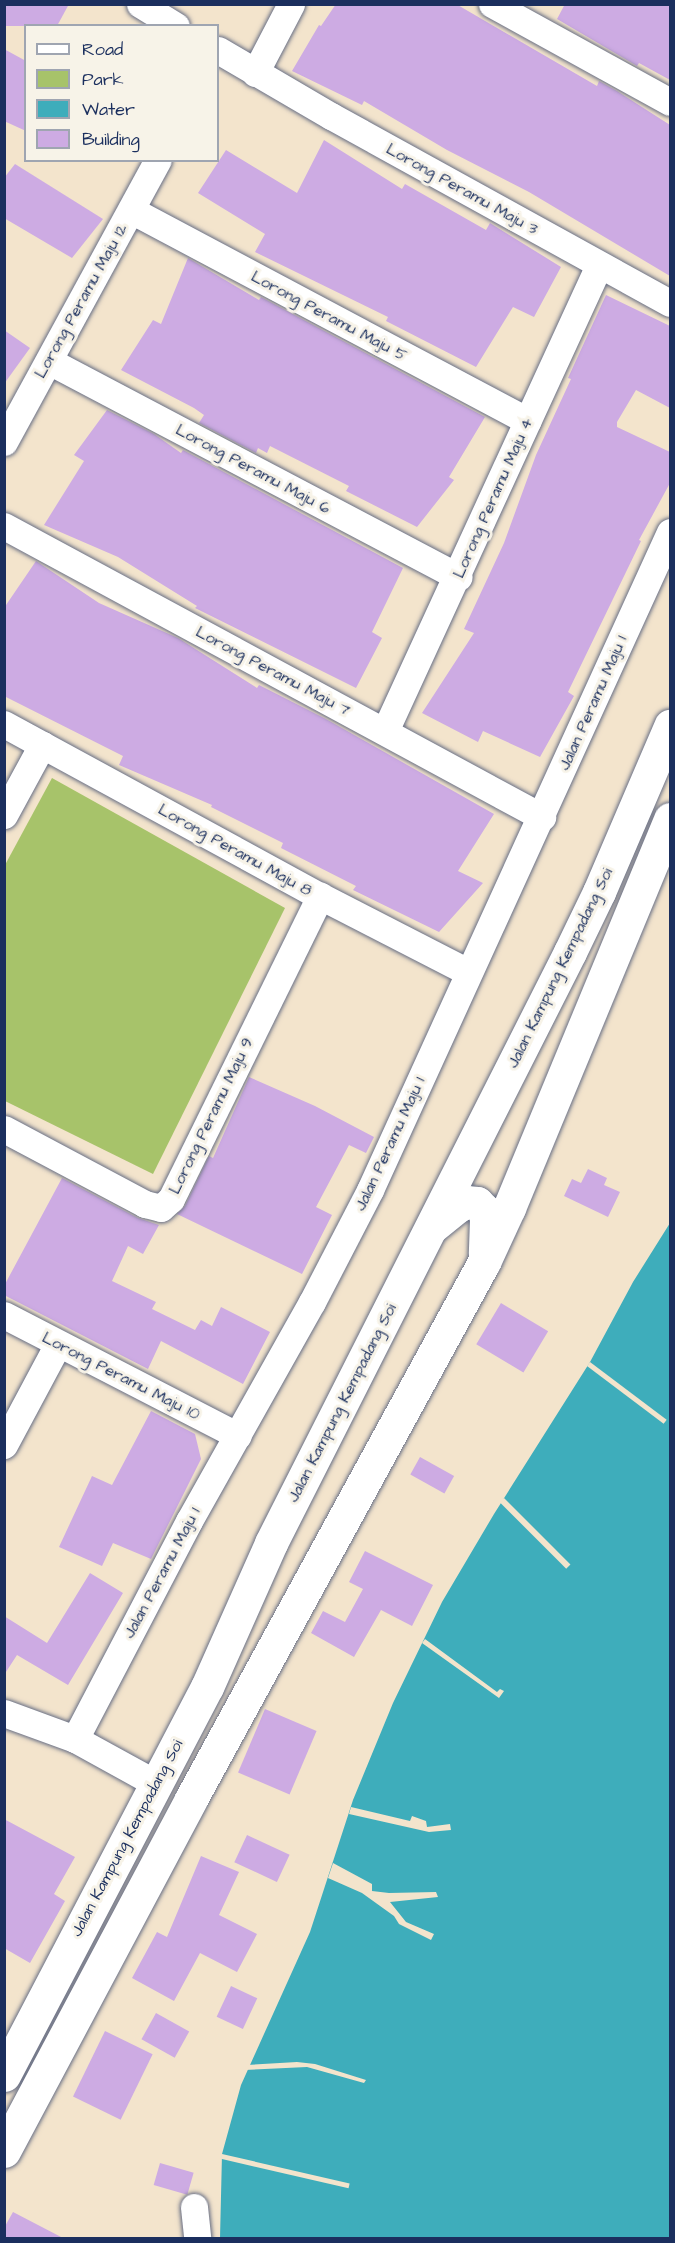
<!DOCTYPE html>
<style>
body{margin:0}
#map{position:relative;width:675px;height:2243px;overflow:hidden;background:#f3e4cc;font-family:"Architects Daughter",sans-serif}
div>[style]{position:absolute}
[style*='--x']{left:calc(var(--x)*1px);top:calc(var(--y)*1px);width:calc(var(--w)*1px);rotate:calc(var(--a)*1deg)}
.green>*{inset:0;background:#a7c36a}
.water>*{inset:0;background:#3eadbb}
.pier>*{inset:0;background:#f3e4cc;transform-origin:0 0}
.building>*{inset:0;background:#cdabe3;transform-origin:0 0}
.roads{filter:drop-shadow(0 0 2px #676e84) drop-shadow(0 0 2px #676e84)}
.minor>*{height:27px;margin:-13.5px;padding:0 13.5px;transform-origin:13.5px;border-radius:13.5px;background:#fff}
.trunk>*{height:33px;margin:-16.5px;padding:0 16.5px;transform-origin:16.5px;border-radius:16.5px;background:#fff}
span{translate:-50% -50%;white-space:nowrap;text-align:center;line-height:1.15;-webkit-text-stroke:6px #f7f3e8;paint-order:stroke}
.street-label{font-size:16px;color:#1b2f5e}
.frame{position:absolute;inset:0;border:6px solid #1b2f5e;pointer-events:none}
.legend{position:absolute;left:24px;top:24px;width:195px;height:138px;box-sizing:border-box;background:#f7f3e8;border:2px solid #9fa5b1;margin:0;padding:8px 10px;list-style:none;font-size:18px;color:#1b2f5e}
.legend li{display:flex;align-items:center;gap:12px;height:30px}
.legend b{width:30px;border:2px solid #9fa5b1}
</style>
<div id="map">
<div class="green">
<i style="clip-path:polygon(52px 778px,285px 908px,153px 1174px,5px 1101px,5px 865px)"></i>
</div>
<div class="water">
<i style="clip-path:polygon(670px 1223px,670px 2238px,220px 2238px,222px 2154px,241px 2085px,310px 1932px,353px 1800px,393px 1703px,442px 1602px,494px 1514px,590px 1362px,633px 1282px)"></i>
</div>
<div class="pier">
<i style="left:590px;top:1362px;width:96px;height:5px;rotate:37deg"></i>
<i style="left:504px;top:1498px;width:94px;height:6px;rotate:45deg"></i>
<i style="clip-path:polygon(425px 1639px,497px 1692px,500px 1689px,504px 1691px,499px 1698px,422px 1643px)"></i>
<i style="clip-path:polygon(351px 1807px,410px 1821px,412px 1816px,426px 1821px,427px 1827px,450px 1824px,451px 1830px,429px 1832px,349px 1814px)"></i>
<i style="clip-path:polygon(333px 1863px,372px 1884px,372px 1891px,389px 1893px,436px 1892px,438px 1897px,390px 1902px,406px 1922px,434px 1934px,431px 1940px,399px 1924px,394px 1916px,362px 1893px,328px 1878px)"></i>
<i style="clip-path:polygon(297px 2062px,315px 2064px,366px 2080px,364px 2083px,307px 2067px,244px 2070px,246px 2065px)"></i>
<i style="left:222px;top:2154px;width:131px;height:5px;rotate:13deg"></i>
</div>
<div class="building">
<i style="clip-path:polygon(4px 4px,69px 4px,57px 26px,4px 26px)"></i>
<i style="clip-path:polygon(336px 4px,456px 4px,597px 86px,599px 81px,617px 91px,670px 125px,670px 276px,529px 192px,447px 150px,364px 101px,362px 105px,292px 71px,319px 25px,321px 26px)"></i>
<i style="clip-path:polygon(565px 4px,670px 4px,670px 80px,639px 63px,637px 66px,557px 19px)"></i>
<i style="clip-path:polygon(4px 49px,26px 61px,26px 131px,4px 121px)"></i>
<i style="clip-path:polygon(324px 140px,402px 189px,405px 184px,486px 230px,490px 223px,561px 267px,534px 317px,513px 307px,476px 367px,386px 321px,388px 317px,255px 252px,265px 234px,198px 193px,226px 150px,297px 193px)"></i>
<i style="clip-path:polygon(15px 164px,103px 219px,72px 258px,4px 218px,4px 178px)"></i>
<i style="clip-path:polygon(188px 258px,259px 300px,261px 297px,485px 417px,449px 477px,454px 480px,417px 527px,346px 491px,349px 486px,270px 446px,267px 453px,258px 448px,256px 453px,199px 423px,204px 415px,194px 408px,121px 370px,153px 320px,161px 324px)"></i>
<i style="clip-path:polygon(606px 295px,670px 326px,670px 408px,636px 390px,617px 422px,617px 427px,670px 452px,670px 483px,639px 540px,641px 541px,568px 692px,574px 696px,540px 757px,483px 731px,478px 742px,422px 713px,474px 633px,464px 629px,504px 543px,536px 455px,571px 379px,568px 378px)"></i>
<i style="clip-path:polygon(4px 330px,30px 348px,4px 384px)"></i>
<i style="clip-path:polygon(107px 410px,154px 434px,181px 453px,183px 450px,403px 568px,372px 632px,382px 638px,356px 688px,195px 608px,197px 606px,118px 557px,44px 525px,84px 461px,74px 455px)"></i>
<i style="clip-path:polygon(36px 561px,99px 603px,178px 638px,257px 688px,259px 685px,326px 719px,494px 814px,458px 871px,483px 883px,439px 932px,353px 890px,356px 886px,281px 848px,283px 843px,211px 807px,212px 805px,119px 765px,123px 756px,4px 696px,4px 608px)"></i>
<i style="clip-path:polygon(249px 1077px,315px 1106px,374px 1137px,366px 1153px,349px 1145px,316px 1207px,332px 1215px,302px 1274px,177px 1214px,185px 1206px,209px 1156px,213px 1158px)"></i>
<i style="clip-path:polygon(588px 1169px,607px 1178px,604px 1185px,620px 1192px,608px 1217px,564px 1196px,572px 1179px,581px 1183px)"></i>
<i style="clip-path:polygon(62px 1178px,138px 1218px,159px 1225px,143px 1254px,128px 1246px,112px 1281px,156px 1302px,152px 1309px,195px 1330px,201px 1320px,212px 1326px,221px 1307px,270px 1332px,243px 1384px,161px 1341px,148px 1369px,4px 1295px,4px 1286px)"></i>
<i style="left:501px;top:1303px;width:55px;height:48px;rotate:31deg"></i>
<i style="clip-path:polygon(151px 1411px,195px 1434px,201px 1459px,151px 1559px,113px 1543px,102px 1566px,59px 1547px,92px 1476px,112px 1485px)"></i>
<i style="left:420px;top:1457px;width:39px;height:20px;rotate:29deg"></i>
<i style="clip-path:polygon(365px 1551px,433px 1585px,412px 1626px,381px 1610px,354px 1657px,311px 1633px,323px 1611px,345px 1622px,363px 1589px,349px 1582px)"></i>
<i style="clip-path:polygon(90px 1573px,123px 1593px,68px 1685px,17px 1655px,4px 1675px,4px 1616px,47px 1643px)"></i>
<i style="left:265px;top:1709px;width:56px;height:69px;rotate:23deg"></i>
<i style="clip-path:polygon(4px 1819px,75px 1857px,54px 1894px,65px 1901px,30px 1963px,4px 1948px)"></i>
<i style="left:247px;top:1835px;width:47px;height:30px;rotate:25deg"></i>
<i style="clip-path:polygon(201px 1856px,239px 1872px,219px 1915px,257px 1934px,237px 1972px,200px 1953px,174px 2001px,132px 1978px,157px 1932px,167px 1937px)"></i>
<i style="left:231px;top:1986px;width:29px;height:34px;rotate:25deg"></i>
<i style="left:156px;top:2013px;width:38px;height:30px;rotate:29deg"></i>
<i style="left:105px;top:2031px;width:53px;height:73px;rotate:26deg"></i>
<i style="left:160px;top:2163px;width:35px;height:23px;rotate:16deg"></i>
<i style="clip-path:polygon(13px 2212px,63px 2238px,4px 2238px,4px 2228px)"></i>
</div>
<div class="roads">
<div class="minor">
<i style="--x:140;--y:4;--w:42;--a:31.4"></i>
<i style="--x:492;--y:4;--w:203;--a:28.8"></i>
<i style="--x:218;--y:50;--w:131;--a:30.3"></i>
<i style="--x:331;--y:116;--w:387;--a:28.9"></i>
<i style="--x:255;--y:73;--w:78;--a:-62.4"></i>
<i style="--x:131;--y:210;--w:449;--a:28"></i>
<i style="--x:49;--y:361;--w:463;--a:27.8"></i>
<i style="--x:4;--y:442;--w:321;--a:-61.4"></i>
<i style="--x:4;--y:526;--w:612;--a:28.41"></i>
<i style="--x:4;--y:724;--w:360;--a:28.6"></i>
<i style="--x:320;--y:896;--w:166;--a:27.2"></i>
<i style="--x:385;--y:731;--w:513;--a:-65.33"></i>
<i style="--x:4;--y:815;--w:80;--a:-61.5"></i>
<i style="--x:4;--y:1129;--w:160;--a:28"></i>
<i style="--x:145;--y:1204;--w:16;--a:14"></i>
<i style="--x:161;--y:1208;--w:13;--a:-42"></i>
<i style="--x:171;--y:1199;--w:338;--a:-63.8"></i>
<i style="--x:4;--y:1315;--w:263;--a:27.3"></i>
<i style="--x:4;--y:1445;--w:115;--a:-61.9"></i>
<i style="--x:4;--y:1713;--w:76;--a:20.1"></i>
<i style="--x:75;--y:1739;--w:91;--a:28.8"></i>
<i style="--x:75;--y:1739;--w:246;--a:-62.4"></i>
<i style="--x:189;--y:1521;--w:251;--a:-60.7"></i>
<i style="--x:312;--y:1302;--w:126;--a:-62.6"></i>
<i style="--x:370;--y:1190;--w:723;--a:-65.49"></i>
<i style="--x:194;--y:2207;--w:31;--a:84"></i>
</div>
<div class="trunk">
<i style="--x:432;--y:1227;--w:33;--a:-39"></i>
<i style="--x:458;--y:1206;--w:9;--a:-27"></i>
<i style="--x:466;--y:1202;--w:11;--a:5"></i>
<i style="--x:477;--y:1203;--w:10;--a:45"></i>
<i style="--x:484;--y:1210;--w:9;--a:77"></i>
<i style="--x:486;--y:1219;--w:34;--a:92"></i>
<i style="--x:4;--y:2075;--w:438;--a:-62.4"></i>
<i style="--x:207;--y:1687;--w:158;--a:-66"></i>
<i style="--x:271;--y:1543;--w:662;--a:-63.16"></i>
<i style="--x:570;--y:952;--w:67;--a:-64.2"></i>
<i style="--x:599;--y:892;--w:181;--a:-66.8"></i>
<i style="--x:4;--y:2151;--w:399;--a:-62"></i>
<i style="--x:191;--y:1799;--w:612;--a:-61.38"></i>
<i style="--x:484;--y:1262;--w:60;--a:-65.2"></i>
<i style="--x:509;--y:1208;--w:421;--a:-67.5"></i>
</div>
</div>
<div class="street-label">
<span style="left:462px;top:189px;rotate:29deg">Lorong Peramu Maju 3</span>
<span style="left:81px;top:301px;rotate:-61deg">Lorong Peramu Maju 12</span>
<span style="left:329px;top:316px;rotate:28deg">Lorong Peramu Maju 5</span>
<span style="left:253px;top:469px;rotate:28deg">Lorong Peramu Maju 6</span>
<span style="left:493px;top:498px;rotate:-66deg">Lorong Peramu Maju 4</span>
<span style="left:273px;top:671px;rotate:28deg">Lorong Peramu Maju 7</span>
<span style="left:593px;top:703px;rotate:-66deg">Jalan Peramu Maju 1</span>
<span style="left:235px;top:850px;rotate:29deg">Lorong Peramu Maju 8</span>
<span style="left:560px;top:968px;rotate:-64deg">Jalan Kampung Kempadang Soi</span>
<span style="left:211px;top:1116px;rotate:-64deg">Lorong Peramu Maju 9</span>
<span style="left:390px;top:1144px;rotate:-65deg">Jalan Peramu Maju 1</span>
<span style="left:121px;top:1376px;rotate:27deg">Lorong Peramu Maju 10</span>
<span style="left:342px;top:1403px;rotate:-63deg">Jalan Kampung Kempadang Soi</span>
<span style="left:162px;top:1573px;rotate:-62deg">Jalan Peramu Maju 1</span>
<span style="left:127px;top:1838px;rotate:-62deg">Jalan Kampung Kempadang Soi</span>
</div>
<div class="frame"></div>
<ul class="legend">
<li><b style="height:8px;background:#fff"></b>Road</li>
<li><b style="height:16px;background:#a7c36a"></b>Park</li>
<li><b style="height:16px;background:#3eadbb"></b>Water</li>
<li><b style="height:16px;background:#cdabe3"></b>Building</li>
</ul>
</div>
